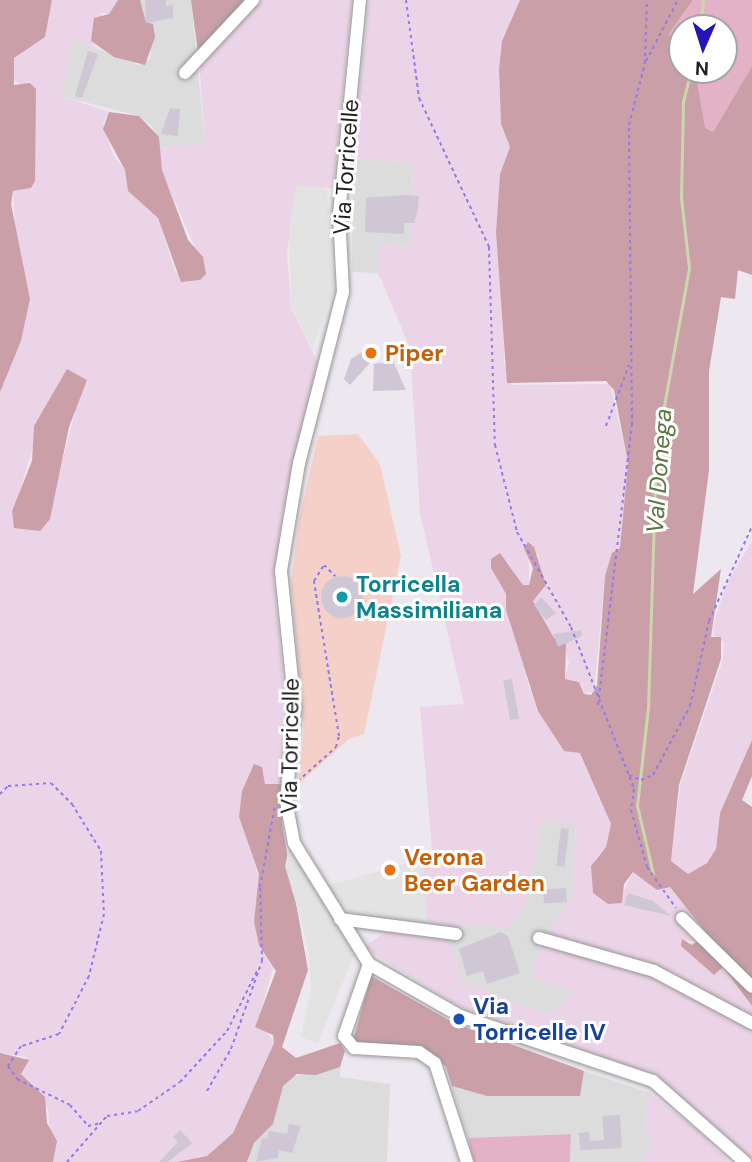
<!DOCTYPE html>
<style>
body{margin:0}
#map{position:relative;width:752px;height:1162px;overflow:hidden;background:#ede7ef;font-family:"DM Sans",sans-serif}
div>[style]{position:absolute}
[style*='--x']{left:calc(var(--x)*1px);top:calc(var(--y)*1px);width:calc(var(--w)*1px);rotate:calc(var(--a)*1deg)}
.residential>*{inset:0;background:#dcdcdd}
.farmland>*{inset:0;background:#ecd4e8}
.grass>*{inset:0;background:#e4b2c6}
.forest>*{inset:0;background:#ca9fa8}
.park>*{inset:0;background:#f4d0c8}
.parking>*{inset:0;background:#e3e3e3}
.stream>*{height:2.5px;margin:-1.25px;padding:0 1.25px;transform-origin:1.25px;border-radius:1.25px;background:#cad8ab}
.building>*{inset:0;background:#cfc7d5;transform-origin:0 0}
.round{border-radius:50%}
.path>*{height:2px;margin-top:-1px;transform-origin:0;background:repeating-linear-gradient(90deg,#917bec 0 3.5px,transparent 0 7px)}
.roads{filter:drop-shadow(0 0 2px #969696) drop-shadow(0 0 2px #969696)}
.minor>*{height:12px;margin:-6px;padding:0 6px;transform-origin:6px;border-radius:6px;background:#fff}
.dots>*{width:19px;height:19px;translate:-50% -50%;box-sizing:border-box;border:4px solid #fff;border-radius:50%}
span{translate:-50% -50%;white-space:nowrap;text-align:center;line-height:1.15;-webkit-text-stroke:6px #fff;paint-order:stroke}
.street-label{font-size:23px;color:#1f1f1f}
.food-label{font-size:23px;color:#c56008;font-weight:700}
.left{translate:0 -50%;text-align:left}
.culture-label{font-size:23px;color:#0d838f;font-weight:700}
.transit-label{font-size:23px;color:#164399;font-weight:700}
.water-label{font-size:24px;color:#587941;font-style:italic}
.north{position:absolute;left:668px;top:14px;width:70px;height:70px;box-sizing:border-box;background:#fff;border:2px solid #a5a5a5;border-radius:50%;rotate:183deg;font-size:19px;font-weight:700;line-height:28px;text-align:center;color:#1f1f1f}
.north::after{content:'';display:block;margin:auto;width:24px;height:32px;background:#2414ba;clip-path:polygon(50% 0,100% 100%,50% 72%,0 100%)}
</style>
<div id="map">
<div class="residential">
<i style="clip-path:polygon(140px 0,191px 0,205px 144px,159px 147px,152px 126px,139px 116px,61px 96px,74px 39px,138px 65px,150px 59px,152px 41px)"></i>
<i style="clip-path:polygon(353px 158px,413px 163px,410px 247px,379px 245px,378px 273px,352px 272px)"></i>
<i style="clip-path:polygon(541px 822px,576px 823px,572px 900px,541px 944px,575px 992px,548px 1016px,461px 981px,449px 939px,471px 924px,525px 905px)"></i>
<i style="clip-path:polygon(340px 1067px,340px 1077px,390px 1084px,387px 1162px,247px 1162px,254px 1143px,273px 1124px,282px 1086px,291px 1077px)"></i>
<i style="clip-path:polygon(584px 1071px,650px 1093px,645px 1123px,652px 1144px,641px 1162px,570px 1162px,571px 1134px,468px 1138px,452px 1086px,487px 1096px,580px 1095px)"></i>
</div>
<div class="farmland">
<i style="clip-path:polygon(evenodd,52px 0,118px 0,109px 14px,102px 13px,91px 41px,95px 47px,74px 40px,61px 96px,109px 112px,103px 123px,113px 155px,125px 170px,128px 191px,158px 218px,176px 274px,199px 256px,161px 170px,159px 147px,205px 143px,199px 60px,258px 0,352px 0,333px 188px,297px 187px,287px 253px,291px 307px,319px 365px,282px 516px,274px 581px,287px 728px,281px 784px,265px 784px,263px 773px,242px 791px,239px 817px,259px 874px,275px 962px,258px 1020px,274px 1042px,233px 1133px,207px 1156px,177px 1162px,53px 1162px,48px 1110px,35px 1086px,21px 1074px,26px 1057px,0 1053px,0 392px,21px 341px,30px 299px,16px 244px,13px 191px,31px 188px,35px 171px,33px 113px,24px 86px,12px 79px,14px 58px,29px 44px,52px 0,67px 369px,75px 412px,57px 483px,19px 493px,45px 407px,67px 369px)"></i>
<i style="clip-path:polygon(evenodd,369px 0,520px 0,502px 41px,499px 69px,501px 124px,510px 147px,500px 174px,496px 232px,506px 322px,504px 363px,512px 385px,610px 384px,628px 463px,620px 548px,605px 576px,594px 691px,584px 694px,582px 685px,565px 679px,569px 663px,562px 640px,554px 638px,535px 606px,533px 600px,544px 589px,538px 554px,529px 555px,529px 585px,523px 585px,506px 560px,498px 581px,506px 594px,529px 687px,564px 751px,580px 752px,611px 824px,606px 847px,594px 860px,599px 895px,602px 900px,622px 894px,633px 872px,661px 889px,670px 887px,707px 934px,703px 943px,686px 940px,681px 946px,714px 975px,723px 967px,752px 1006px,752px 1160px,661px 1080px,462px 1008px,363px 947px,388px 931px,414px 862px,432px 850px,420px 707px,464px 704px,420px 513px,410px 348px,378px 273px,379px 245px,410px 247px,413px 163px,353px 158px,369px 0,541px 822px,576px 823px,572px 899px,541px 944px,534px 977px,574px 992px,549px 1016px,461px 981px,450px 939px,471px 924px,508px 928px,525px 905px,541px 822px)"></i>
<i style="clip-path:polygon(752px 541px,752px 740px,720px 813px,716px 849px,707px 863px,688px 874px,671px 861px,680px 786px,723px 659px,724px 642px,713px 635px,714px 621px,727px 583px)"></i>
<i style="clip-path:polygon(650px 1093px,697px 1130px,729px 1162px,641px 1162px,651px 1144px,645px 1123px)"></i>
</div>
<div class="grass">
<i style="clip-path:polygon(693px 0,752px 0,752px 66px,713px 132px,704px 128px,695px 70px,724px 70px,724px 28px,682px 28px,682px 51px,669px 34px)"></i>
<i style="clip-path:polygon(571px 1134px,570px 1162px,474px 1162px,468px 1138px)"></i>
</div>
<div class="forest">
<i style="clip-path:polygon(0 0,52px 0,45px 37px,14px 58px,14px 85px,30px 83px,36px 89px,35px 181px,31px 188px,13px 191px,11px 204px,30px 299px,21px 341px,0 392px)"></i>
<i style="clip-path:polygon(118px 0,140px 0,146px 22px,153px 24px,155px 37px,145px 65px,114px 57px,91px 41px,94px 18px,109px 14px)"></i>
<i style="clip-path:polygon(191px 0,258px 0,199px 60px)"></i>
<i style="clip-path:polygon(520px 0,693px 0,669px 34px,682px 51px,682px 70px,695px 70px,705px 128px,713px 132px,752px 66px,752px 275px,738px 270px,735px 299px,721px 297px,709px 371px,709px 470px,693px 594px,721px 569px,711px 637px,721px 637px,721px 659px,679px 785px,671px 861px,688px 874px,707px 863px,716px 849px,720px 813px,752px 740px,752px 776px,742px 800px,752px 807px,752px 1006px,723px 967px,714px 975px,681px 946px,682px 939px,692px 945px,707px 934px,670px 887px,657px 890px,633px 872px,624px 884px,622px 903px,608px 904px,593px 893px,591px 866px,606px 847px,611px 824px,580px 753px,564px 751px,538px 711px,506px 610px,506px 594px,491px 568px,491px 559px,500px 553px,523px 585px,529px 585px,533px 568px,524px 548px,528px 542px,534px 547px,546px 585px,533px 601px,554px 638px,566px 642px,565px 679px,579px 682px,584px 694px,591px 695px,597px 686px,605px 576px,612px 553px,620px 548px,628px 463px,614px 390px,606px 381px,507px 383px,496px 232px,500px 174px,510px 147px,501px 124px,499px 69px,502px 41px)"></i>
<i style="clip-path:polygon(109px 112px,139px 116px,159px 137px,162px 170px,188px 240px,203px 257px,206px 274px,200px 280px,181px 282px,158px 218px,128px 191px,125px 170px,103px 129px)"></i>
<i style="clip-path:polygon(67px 369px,87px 380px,69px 427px,50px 519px,40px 531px,14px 528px,12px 511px,32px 461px,34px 426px)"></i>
<i style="clip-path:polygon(254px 764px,262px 767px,265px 784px,281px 784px,282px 825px,308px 970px,282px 1047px,296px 1058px,340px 1043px,345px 1051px,340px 1067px,316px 1075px,297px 1074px,283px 1086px,273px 1124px,254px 1143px,247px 1162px,177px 1162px,207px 1156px,233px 1133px,274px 1043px,273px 1035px,255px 1027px,276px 971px,259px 945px,254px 922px,259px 874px,239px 817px,242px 791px)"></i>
<i style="clip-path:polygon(371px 976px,454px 1023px,584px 1071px,580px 1096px,487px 1096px,452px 1086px,446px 1067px,432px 1053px,358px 1044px,354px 1037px)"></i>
<i style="clip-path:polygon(0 1053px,29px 1060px,21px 1074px,45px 1097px,47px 1123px,57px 1141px,53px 1162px,0 1162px)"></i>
</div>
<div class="park">
<i style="clip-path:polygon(358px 434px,380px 464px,401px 556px,364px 734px,349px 739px,298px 785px,304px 729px,291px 582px,299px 520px,318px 436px)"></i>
</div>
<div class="parking">
<i style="clip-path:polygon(297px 185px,327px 189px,333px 292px,312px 349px,291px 305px,289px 226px)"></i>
<i style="clip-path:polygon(290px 843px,354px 955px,318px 1043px,301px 1037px,311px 988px,308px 945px,285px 866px)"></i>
<i style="clip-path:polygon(422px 859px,428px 928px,358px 920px,326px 886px)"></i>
</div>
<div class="stream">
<i style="--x:700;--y:28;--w:28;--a:-84"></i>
<i style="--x:653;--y:874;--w:70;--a:-103.2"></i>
<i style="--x:637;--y:806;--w:99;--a:-83.6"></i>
<i style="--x:648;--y:708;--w:258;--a:-88.2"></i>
<i style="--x:656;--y:450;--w:185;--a:-79.7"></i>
<i style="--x:689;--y:268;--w:70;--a:-96.5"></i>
<i style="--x:681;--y:198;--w:96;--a:-88.8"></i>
<i style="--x:683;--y:102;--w:33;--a:-76"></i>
</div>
<div class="building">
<i style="clip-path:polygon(145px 0,166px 0,166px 6px,173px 5px,173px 18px,146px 23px)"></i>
<i style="clip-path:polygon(88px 51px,98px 54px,82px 98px,75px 96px)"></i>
<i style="clip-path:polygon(170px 108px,180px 109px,178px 136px,161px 134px)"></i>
<i style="clip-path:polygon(406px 195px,419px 196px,418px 209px,414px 223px,404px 223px,404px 234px,365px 232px,366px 198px)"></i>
<i style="clip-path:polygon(368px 348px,373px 350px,369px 364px,350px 385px,344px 379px,351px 359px)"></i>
<i style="clip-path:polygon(393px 361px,406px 390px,373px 391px,374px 364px)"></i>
<i class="round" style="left:321px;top:576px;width:42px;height:42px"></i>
<i style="clip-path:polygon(541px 597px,556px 613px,546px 620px,534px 605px)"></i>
<i style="clip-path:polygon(581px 630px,582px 636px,558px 647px,553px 634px)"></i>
<i style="left:512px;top:679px;width:40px;height:9px;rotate:80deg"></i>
<i style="left:561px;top:828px;width:8px;height:38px;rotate:7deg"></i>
<i style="left:566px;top:888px;width:14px;height:23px;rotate:86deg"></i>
<i style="clip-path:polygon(628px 893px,653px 901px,671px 916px,624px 905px)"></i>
<i style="clip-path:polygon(501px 932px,508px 936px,520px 973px,487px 984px,483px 971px,467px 976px,459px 949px)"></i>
<i style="clip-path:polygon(620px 1115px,622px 1148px,580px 1150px,579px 1133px,589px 1132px,590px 1141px,604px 1140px,602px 1116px)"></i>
<i style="clip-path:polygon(289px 1124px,301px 1126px,292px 1153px,279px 1150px,278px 1158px,256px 1162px,262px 1138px,267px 1139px,269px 1131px,287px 1134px)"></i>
<i style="clip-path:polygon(180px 1130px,192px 1143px,168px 1162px,159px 1162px,178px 1142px,173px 1137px)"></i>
</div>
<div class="path">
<i style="--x:406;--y:0;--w:99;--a:82.4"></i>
<i style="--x:419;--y:98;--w:165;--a:64.8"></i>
<i style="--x:489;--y:247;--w:198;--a:88.3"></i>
<i style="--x:495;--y:445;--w:90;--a:75.8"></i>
<i style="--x:517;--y:532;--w:109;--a:60.4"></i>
<i style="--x:571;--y:627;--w:174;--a:68.7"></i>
<i style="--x:634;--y:789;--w:21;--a:98"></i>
<i style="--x:631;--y:810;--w:59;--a:74.3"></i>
<i style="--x:647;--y:867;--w:50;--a:54.7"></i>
<i style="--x:646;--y:61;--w:69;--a:-62.3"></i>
<i style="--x:606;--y:426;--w:65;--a:-69.3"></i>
<i style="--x:598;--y:705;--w:282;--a:-83.1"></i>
<i style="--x:632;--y:425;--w:300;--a:-90.6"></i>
<i style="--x:629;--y:125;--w:64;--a:-75.5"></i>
<i style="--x:645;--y:63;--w:63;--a:-88.2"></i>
<i style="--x:629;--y:775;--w:13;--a:23"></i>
<i style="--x:641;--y:780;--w:13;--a:-23"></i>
<i style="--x:653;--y:775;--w:78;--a:-61.8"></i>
<i style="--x:690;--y:706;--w:87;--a:-77.4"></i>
<i style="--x:709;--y:621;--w:104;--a:-65.6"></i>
<i style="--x:298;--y:781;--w:51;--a:-41.8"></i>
<i style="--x:336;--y:747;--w:11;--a:-75"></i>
<i style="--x:339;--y:736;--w:157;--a:-99.2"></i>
<i style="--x:314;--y:581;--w:19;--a:-58"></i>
<i style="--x:324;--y:565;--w:16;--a:45"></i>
<i style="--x:0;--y:794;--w:11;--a:-45"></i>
<i style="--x:8;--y:786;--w:43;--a:-4"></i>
<i style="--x:51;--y:783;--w:30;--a:45"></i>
<i style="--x:72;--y:804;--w:55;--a:58.3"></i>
<i style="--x:101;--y:851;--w:63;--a:87.3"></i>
<i style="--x:104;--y:914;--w:64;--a:103.6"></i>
<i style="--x:89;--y:976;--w:65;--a:117.3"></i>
<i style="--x:59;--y:1034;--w:40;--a:162"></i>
<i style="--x:21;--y:1046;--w:24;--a:123"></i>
<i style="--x:8;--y:1066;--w:16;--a:55"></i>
<i style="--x:17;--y:1079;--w:59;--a:26.1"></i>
<i style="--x:70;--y:1105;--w:28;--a:49"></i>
<i style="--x:88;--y:1126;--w:13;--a:-13"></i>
<i style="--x:207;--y:1091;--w:48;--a:-60.3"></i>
<i style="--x:231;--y:1049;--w:93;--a:-70.6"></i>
<i style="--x:262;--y:961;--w:74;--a:-91.5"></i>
<i style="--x:260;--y:887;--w:83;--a:-79.6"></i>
<i style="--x:67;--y:1162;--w:61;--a:-49"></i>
<i style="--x:107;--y:1116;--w:31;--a:-9"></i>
<i style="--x:138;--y:1111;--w:51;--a:-34.6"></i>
<i style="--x:180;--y:1082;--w:69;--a:-47.3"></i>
<i style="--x:227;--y:1031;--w:69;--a:-63.4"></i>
</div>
<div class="roads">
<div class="minor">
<i style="--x:360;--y:0;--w:214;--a:95.6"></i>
<i style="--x:339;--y:213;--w:79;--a:87.1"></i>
<i style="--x:343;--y:292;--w:177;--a:104.4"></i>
<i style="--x:299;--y:463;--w:109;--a:99.5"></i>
<i style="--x:281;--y:571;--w:138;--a:84.2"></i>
<i style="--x:295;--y:708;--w:93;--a:95.5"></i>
<i style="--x:286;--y:801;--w:43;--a:79.2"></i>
<i style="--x:294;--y:843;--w:142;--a:58.2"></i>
<i style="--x:369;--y:964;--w:105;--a:29.7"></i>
<i style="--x:460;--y:1016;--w:204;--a:18.6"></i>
<i style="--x:653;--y:1081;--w:123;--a:41.4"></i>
<i style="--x:185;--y:73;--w:100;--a:-47"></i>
<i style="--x:682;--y:918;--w:98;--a:44.6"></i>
<i style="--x:340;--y:919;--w:117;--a:7.4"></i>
<i style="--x:539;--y:938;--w:120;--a:16"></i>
<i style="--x:654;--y:971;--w:111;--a:28"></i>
<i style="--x:369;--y:964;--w:76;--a:109.1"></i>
<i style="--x:344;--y:1036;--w:16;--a:50"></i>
<i style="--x:354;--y:1048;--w:65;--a:3.5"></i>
<i style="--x:419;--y:1052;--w:19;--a:35"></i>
<i style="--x:435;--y:1063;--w:104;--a:72.1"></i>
</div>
</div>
<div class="dots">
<i style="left:371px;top:353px;background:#e8710a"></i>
<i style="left:342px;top:597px;background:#0f9aa8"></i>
<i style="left:390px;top:870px;background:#e8710a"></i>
<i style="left:459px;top:1019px;background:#1a4fb4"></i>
</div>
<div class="street-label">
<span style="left:346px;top:167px;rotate:-86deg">Via Torricelle</span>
<span style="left:290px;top:746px;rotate:-89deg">Via Torricelle</span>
</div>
<div class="food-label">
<span class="left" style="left:385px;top:353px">Piper</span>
<span class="left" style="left:404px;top:870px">Verona<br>Beer Garden</span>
</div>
<div class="culture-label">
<span class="left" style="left:356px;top:597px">Torricella<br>Massimiliana</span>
</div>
<div class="transit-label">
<span class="left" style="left:473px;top:1019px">Via<br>Torricelle IV</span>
</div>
<div class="water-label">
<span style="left:659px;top:471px;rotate:-86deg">Val Donega</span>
</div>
<div class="north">N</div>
</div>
